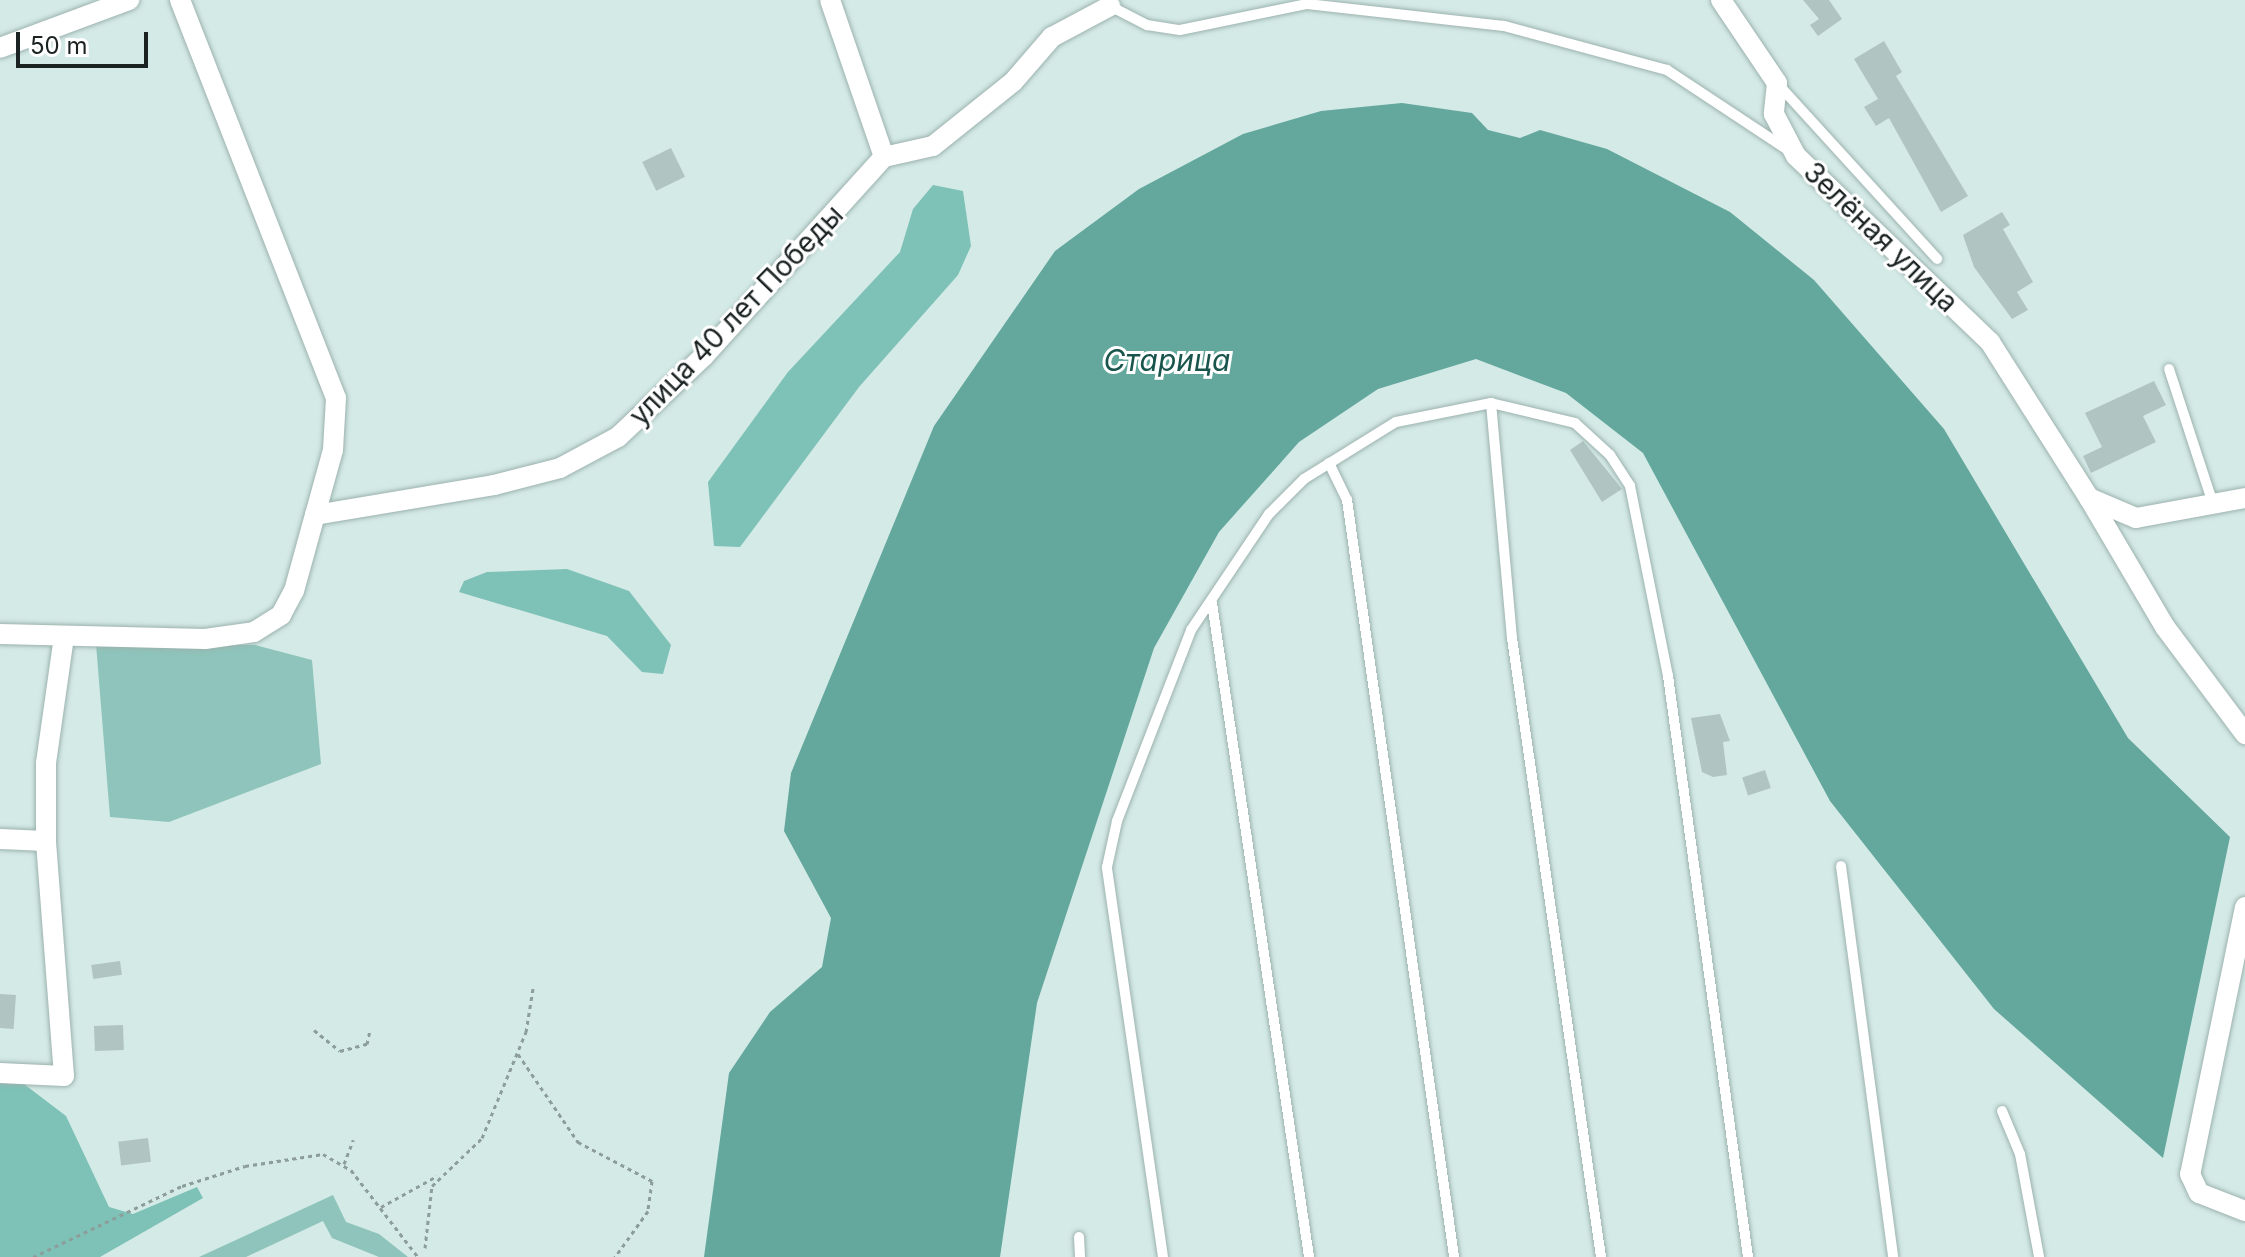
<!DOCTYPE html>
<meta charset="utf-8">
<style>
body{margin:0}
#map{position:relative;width:2245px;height:1257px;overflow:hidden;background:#d4eae6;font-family:Inter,sans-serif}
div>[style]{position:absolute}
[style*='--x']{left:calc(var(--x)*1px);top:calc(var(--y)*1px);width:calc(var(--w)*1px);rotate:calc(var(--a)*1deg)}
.green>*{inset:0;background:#8ec4bb}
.forest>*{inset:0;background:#7dc1b7}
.water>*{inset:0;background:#63a79d}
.building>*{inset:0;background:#b0c5c1;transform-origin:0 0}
.path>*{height:3px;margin-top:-1.5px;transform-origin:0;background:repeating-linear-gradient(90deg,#8c9d9a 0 4px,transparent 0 8px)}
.roads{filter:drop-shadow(0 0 2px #9cb2ae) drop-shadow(0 0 2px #9cb2ae)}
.lane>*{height:10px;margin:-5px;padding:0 5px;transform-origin:5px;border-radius:5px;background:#fff}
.street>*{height:20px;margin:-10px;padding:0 10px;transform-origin:10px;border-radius:10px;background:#fff}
span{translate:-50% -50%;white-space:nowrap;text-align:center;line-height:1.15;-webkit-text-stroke:6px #fff;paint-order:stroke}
.street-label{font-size:28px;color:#1b2322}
.water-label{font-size:30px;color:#1a554d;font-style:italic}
.scale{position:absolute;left:16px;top:32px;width:132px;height:36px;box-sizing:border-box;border:4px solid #1b2322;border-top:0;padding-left:10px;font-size:24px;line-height:28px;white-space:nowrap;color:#1b2322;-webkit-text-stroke:6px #fff;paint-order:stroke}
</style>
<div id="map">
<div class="green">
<i style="clip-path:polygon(96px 644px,255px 645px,312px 660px,321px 764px,169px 822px,110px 817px)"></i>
<i style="clip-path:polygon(333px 1195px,346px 1222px,379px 1234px,408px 1257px,379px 1257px,332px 1238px,323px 1221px,246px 1257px,199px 1257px)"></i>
</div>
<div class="forest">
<i style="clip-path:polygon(933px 185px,963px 191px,971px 246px,958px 275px,859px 387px,740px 547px,714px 546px,708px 482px,788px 372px,900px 252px,913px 209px)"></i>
<i style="clip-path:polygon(567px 569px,629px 591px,671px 645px,663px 674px,642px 672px,607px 636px,459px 592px,464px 581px,487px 572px)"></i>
<i style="clip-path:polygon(0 1077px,16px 1078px,66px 1116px,109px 1207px,133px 1214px,197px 1187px,203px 1198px,100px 1257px,0 1257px)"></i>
</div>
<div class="water">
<i style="clip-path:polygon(1402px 103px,1472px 113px,1488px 130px,1520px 138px,1540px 130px,1607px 149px,1730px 212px,1814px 280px,1944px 429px,2128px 738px,2230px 837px,2163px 1158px,1994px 1009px,1830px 801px,1643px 453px,1566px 393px,1476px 359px,1378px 389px,1299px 442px,1219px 532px,1154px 648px,1037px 1003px,1000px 1257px,704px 1257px,729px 1073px,770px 1012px,822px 967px,831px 918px,784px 831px,791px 773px,934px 426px,1055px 251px,1139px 189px,1243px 134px,1321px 111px)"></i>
</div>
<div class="building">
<i style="clip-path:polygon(1803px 0,1829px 0,1842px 19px,1818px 36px,1810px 25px,1819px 19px)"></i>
<i style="clip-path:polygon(1884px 41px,1902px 72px,1896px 76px,1968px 196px,1941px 212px,1889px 118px,1876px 126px,1864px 107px,1878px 99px,1854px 59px)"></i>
<i style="left:671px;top:148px;width:32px;height:32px;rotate:64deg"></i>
<i style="clip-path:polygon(2002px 212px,2010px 225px,2003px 229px,2033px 282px,2017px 292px,2028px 310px,2012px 319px,1974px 267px,1963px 235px)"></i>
<i style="clip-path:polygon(2154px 381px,2166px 405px,2143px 416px,2156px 442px,2091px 473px,2083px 456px,2102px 447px,2085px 413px)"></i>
<i style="clip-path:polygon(1583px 441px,1622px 489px,1602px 502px,1570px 450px)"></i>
<i style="clip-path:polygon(1720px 714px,1730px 741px,1723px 742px,1727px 775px,1713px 777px,1702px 772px,1691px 718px)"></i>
<i style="left:1765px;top:770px;width:19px;height:24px;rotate:72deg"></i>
<i style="left:120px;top:961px;width:14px;height:29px;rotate:82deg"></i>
<i style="left:0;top:994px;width:16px;height:34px;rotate:4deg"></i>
<i style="left:123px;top:1025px;width:25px;height:29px;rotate:88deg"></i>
<i style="left:148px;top:1138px;width:24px;height:30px;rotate:83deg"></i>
</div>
<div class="path">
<i style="--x:314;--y:1030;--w:33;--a:39"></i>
<i style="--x:340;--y:1051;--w:28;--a:-15"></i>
<i style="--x:367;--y:1044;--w:14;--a:-78"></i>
<i style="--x:518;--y:1054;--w:107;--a:55.7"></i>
<i style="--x:578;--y:1142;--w:84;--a:27.8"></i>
<i style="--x:652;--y:1181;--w:30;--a:98"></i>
<i style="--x:648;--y:1211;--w:57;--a:125.7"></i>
<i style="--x:344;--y:1164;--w:26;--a:-69"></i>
<i style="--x:381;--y:1207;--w:64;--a:-29"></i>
<i style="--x:425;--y:1248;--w:62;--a:-83.6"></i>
<i style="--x:432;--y:1186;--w:69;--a:-43.8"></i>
<i style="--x:482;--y:1138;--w:115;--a:-67.5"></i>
<i style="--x:526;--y:1032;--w:44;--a:-80.8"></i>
<i style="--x:33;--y:1257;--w:165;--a:-25.5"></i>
<i style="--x:182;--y:1186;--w:66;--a:-17.6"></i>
<i style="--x:245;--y:1166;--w:79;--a:-8.7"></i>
<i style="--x:323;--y:1154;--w:32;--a:30"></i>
<i style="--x:351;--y:1170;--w:110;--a:52.4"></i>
</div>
<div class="roads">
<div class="lane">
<i style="--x:1110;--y:6;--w:42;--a:27.2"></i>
<i style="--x:1147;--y:25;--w:33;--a:9"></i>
<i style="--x:1180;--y:30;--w:130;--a:-11.6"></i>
<i style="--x:1307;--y:4;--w:198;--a:6.4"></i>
<i style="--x:1504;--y:26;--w:169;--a:15.1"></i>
<i style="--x:1667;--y:70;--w:145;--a:33.5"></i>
<i style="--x:1777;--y:83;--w:238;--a:47.7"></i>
<i style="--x:2169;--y:369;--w:142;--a:71.9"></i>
<i style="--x:1491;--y:403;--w:236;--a:84.9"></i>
<i style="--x:1512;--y:638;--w:625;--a:81.82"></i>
<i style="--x:1329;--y:463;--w:41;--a:64.1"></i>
<i style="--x:1347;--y:500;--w:765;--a:81.95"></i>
<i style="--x:1212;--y:603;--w:661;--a:81.56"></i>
<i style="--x:1841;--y:866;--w:394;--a:82.4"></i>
<i style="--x:2002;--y:1111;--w:47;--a:67.3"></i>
<i style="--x:2020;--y:1154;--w:105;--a:79.5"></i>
<i style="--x:1079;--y:1237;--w:20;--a:87"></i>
<i style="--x:1163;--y:1257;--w:394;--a:-98.2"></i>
<i style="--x:1107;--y:867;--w:47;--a:-77.7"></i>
<i style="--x:1117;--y:821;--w:205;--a:-68.8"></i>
<i style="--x:1191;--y:630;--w:140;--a:-56.1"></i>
<i style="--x:1269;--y:514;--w:49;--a:-45"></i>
<i style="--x:1304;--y:479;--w:108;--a:-31.8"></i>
<i style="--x:1396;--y:422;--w:97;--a:-11.3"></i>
<i style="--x:1491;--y:403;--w:86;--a:13.4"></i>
<i style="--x:1575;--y:423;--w:47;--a:42.4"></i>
<i style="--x:1610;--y:455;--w:37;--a:57"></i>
<i style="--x:1630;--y:486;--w:194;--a:78.7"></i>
<i style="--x:1668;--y:676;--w:586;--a:82.16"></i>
</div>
<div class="street">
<i style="--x:180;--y:0;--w:427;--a:68.6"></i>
<i style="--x:336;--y:398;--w:52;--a:93.3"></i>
<i style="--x:333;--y:450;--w:67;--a:105.5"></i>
<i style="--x:830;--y:0;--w:166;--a:71"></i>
<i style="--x:1721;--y:0;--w:100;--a:56"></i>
<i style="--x:1777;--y:83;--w:31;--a:96"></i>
<i style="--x:1774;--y:114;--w:47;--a:62.4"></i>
<i style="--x:1796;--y:156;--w:269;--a:43.8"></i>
<i style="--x:1990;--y:342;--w:185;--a:57.6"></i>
<i style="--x:2089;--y:498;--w:51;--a:23.1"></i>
<i style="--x:2136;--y:518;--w:111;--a:-10.4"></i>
<i style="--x:0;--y:48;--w:138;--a:-20.4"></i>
<i style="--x:2089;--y:498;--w:150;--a:59.5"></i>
<i style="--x:2165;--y:627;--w:134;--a:53.2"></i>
<i style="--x:0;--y:634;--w:205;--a:1.4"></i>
<i style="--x:205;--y:639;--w:49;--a:-8.1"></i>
<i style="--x:254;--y:632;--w:32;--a:-32"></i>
<i style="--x:281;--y:615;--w:27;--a:-62"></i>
<i style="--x:294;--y:591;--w:79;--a:-74.6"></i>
<i style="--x:315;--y:515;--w:181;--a:-9.5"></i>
<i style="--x:494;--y:485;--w:68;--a:-14.4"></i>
<i style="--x:560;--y:468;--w:66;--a:-28.1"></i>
<i style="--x:618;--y:437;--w:118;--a:-43.3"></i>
<i style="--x:704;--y:356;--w:268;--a:-47.9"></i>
<i style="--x:884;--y:157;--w:50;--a:-12.7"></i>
<i style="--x:933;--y:146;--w:102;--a:-38.7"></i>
<i style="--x:1013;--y:82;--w:60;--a:-49.1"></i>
<i style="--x:1052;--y:37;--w:66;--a:-28.1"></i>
<i style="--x:0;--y:839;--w:46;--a:2.5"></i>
<i style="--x:2245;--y:907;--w:273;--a:101.6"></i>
<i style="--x:2190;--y:1174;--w:21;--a:65"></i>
<i style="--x:2199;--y:1193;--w:49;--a:21.4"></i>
<i style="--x:0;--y:1073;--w:64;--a:2.7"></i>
<i style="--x:64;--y:1076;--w:236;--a:-94.4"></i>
<i style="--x:46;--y:841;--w:78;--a:-90"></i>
<i style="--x:46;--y:763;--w:127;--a:-81.9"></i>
</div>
</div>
<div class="street-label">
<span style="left:1881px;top:237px;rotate:44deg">Зелёная улица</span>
<span style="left:736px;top:315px;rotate:-46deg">улица 40 лет Победы</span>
</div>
<div class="water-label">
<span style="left:1167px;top:360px">Старица</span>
</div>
<div class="scale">50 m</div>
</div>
